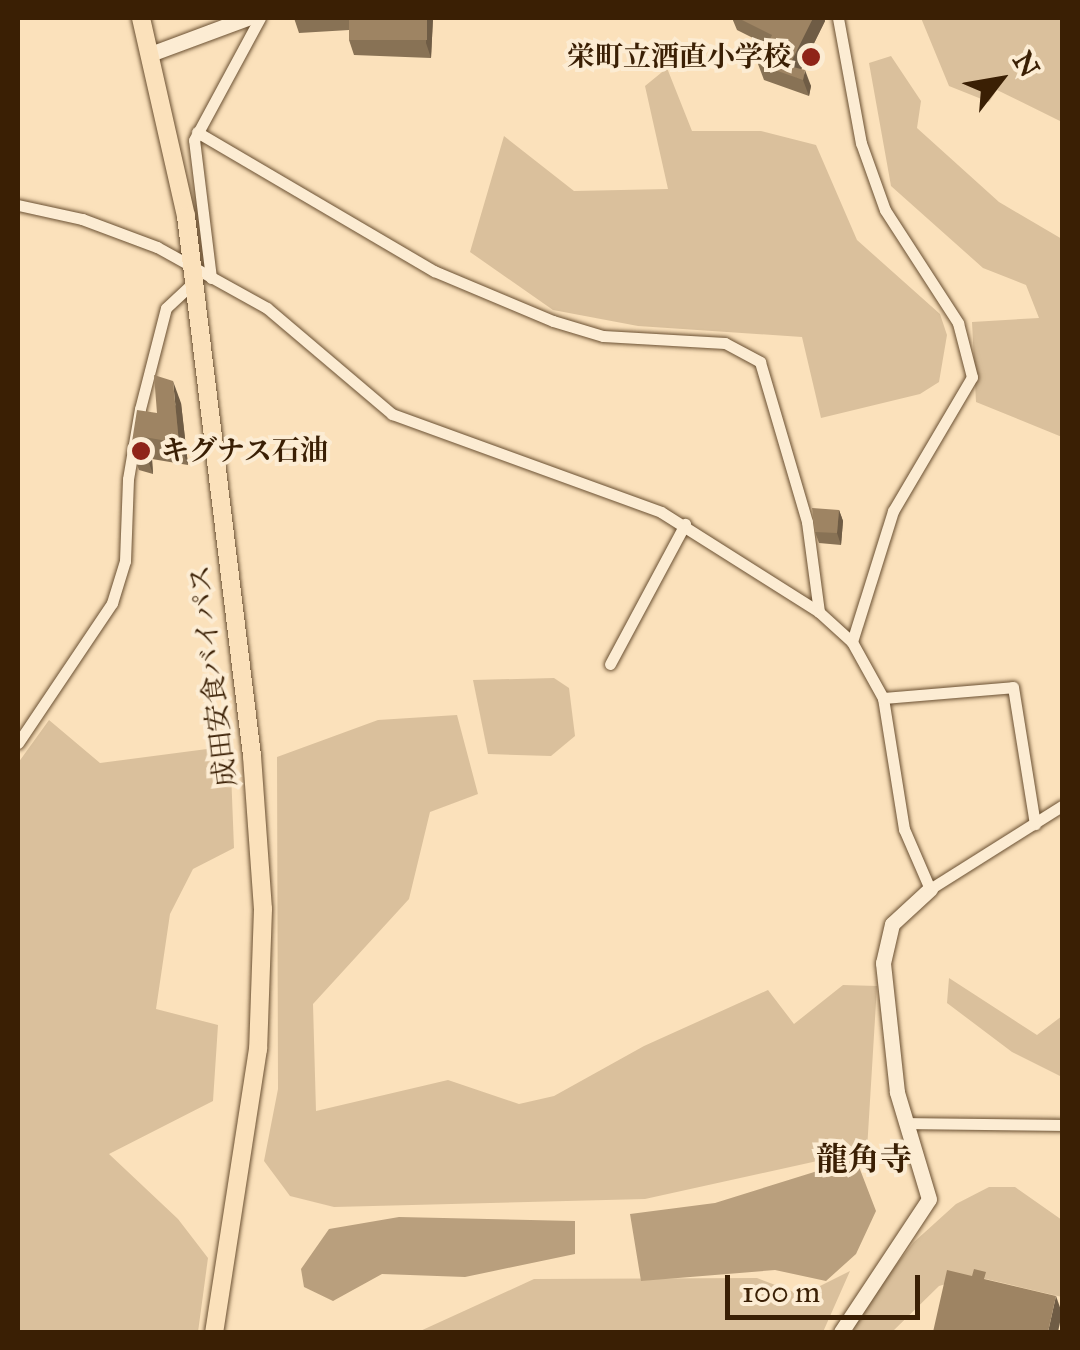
<!DOCTYPE html>
<meta charset="utf-8">
<style>
body{margin:0}
#map{position:relative;width:1080px;height:1350px;overflow:hidden;background:#fbe1bb;font-family:"IM FELL Great Primer","Noto Serif JP",serif}
div>[style]{position:absolute}
[style*='--x']{left:calc(var(--x)*1px);top:calc(var(--y)*1px);width:calc(var(--w)*1px);rotate:calc(var(--a)*1deg)}
.green>*{inset:0;background:#dac09c}
.water>*{inset:0;background:#b99f7d}
.roads{filter:drop-shadow(0 0 2px #6a5032) drop-shadow(0 0 2px #6a5032)}
.street>*{height:11px;margin:-5.5px;padding:0 5.5px;transform-origin:5.5px;border-radius:5.5px;background:#fcecd3}
.secondary>*{height:15px;margin:-7.5px;padding:0 7.5px;transform-origin:7.5px;border-radius:7.5px;background:#fcecd3}
.primary>*{height:18px;margin:-9px;padding:0 9px;transform-origin:9px;border-radius:9px;background:#fbe1bb}
.wall>*{inset:0;background:#887255}
.shaded-wall>*{inset:0;background:#6f5c45}
.building>*{inset:0;background:#9e8463;transform-origin:0 0}
.dots>*{width:28px;height:28px;translate:-50% -50%;box-sizing:border-box;border:5px solid #fcecd3;border-radius:50%}
span{translate:-50% -50%;white-space:nowrap;text-align:center;line-height:1.15;-webkit-text-stroke:8px #fcecd3;paint-order:stroke}
.poi-label{font-size:28px;color:#3a1f04;font-weight:700}
.right{translate:-100% -50%;text-align:right}
.left{translate:0 -50%;text-align:left}
.street-label{font-size:28px;color:#3a1f04}
.quarter-label{font-size:32px;color:#3a1f04;font-weight:700}
.frame{position:absolute;inset:0;border:20px solid #3a1f04;pointer-events:none}
.north{position:absolute;left:950px;top:30px;width:100px;height:100px;-webkit-text-stroke:8px #fcecd3;paint-order:stroke;rotate:59deg;font-size:28px;font-weight:700;line-height:40px;text-align:center;color:#3a1f04}
.north::after{content:'';display:block;margin:auto;width:35px;height:45px;background:#3a1f04;clip-path:polygon(50% 0,100% 100%,50% 72%,0 100%)}
.scale{position:absolute;left:725px;top:1275px;width:195px;height:45px;box-sizing:border-box;border:5px solid #3a1f04;border-top:0;padding-left:12px;font-size:30px;line-height:35px;white-space:nowrap;color:#3a1f04;-webkit-text-stroke:8px #fcecd3;paint-order:stroke}
</style>
<div id="map">
<div class="green">
<i style="clip-path:polygon(921px 18px,1062px 18px,1062px 122px,997px 90px,989px 102px,949px 86px)"></i>
<i style="clip-path:polygon(891px 56px,921px 101px,917px 128px,999px 202px,1062px 239px,1062px 437px,976px 402px,972px 322px,1039px 318px,1026px 285px,983px 268px,891px 186px,869px 63px)"></i>
<i style="clip-path:polygon(667px 68px,692px 131px,761px 131px,816px 145px,857px 240px,940px 314px,947px 335px,939px 382px,920px 394px,821px 418px,802px 337px,638px 326px,553px 310px,470px 252px,504px 136px,574px 191px,668px 189px,645px 86px)"></i>
<i style="clip-path:polygon(554px 678px,569px 688px,575px 736px,551px 756px,488px 754px,473px 680px)"></i>
<i style="clip-path:polygon(457px 715px,478px 794px,430px 812px,409px 899px,313px 1004px,316px 1111px,448px 1080px,519px 1104px,554px 1096px,644px 1046px,768px 990px,794px 1024px,843px 985px,877px 986px,867px 1150px,645px 1199px,334px 1207px,290px 1196px,264px 1161px,278px 1089px,277px 757px,378px 720px)"></i>
<i style="clip-path:polygon(49px 720px,100px 763px,230px 746px,234px 848px,193px 869px,170px 914px,156px 1009px,218px 1025px,213px 1101px,109px 1154px,178px 1219px,208px 1258px,198px 1332px,18px 1332px,18px 763px)"></i>
<i style="clip-path:polygon(949px 978px,1037px 1035px,1062px 1016px,1062px 1077px,1012px 1052px,947px 1003px)"></i>
<i style="clip-path:polygon(989px 1187px,1015px 1187px,1062px 1220px,1062px 1297px,973px 1276px,939px 1286px,892px 1332px,852px 1332px,864px 1306px,914px 1242px,956px 1204px)"></i>
<i style="clip-path:polygon(850px 1271px,823px 1332px,418px 1332px,534px 1279px,757px 1278px,802px 1295px)"></i>
</div>
<div class="water">
<i style="clip-path:polygon(856px 1159px,876px 1211px,856px 1254px,826px 1281px,775px 1270px,641px 1281px,630px 1214px,715px 1203px)"></i>
<i style="clip-path:polygon(399px 1217px,575px 1221px,575px 1254px,465px 1277px,382px 1274px,333px 1301px,304px 1287px,301px 1269px,329px 1229px)"></i>
</div>
<div class="roads">
<div class="street">
<i style="--x:838;--y:18;--w:127;--a:79.6"></i>
<i style="--x:861;--y:143;--w:71;--a:70.3"></i>
<i style="--x:885;--y:210;--w:135;--a:57.1"></i>
<i style="--x:958;--y:323;--w:56;--a:75.5"></i>
<i style="--x:972;--y:377;--w:156;--a:120.5"></i>
<i style="--x:893;--y:511;--w:137;--a:107.4"></i>
<i style="--x:197;--y:132;--w:275;--a:30.4"></i>
<i style="--x:434;--y:271;--w:129;--a:22.8"></i>
<i style="--x:553;--y:321;--w:52;--a:16.7"></i>
<i style="--x:603;--y:336;--w:122;--a:3.3"></i>
<i style="--x:725;--y:343;--w:40;--a:28"></i>
<i style="--x:760;--y:362;--w:167;--a:73.6"></i>
<i style="--x:807;--y:522;--w:91;--a:82.4"></i>
<i style="--x:18;--y:205;--w:66;--a:12.3"></i>
<i style="--x:82;--y:219;--w:80;--a:20.5"></i>
<i style="--x:157;--y:247;--w:126;--a:29"></i>
<i style="--x:267;--y:308;--w:164;--a:40.3"></i>
<i style="--x:392;--y:414;--w:286;--a:20"></i>
<i style="--x:661;--y:512;--w:187;--a:32.3"></i>
<i style="--x:819;--y:612;--w:45;--a:42.3"></i>
<i style="--x:852;--y:642;--w:64;--a:61"></i>
<i style="--x:883;--y:698;--w:133;--a:80.9"></i>
<i style="--x:904;--y:829;--w:65;--a:66.6"></i>
<i style="--x:930;--y:889;--w:156;--a:-32.2"></i>
<i style="--x:211;--y:278;--w:139;--a:-97"></i>
<i style="--x:194;--y:140;--w:139;--a:-61.6"></i>
<i style="--x:610;--y:664;--w:159;--a:-61.8"></i>
<i style="--x:883;--y:698;--w:130;--a:-4.8"></i>
<i style="--x:1013;--y:687;--w:139;--a:80.9"></i>
<i style="--x:18;--y:743;--w:169;--a:-56.1"></i>
<i style="--x:112;--y:603;--w:44;--a:-72.8"></i>
<i style="--x:125;--y:561;--w:82;--a:-87.9"></i>
<i style="--x:128;--y:479;--w:71;--a:-80.3"></i>
<i style="--x:140;--y:409;--w:104;--a:-75.6"></i>
<i style="--x:166;--y:308;--w:37;--a:-43"></i>
<i style="--x:906;--y:1123;--w:156;--a:0.7"></i>
</div>
<div class="secondary">
<i style="--x:153;--y:53;--w:100;--a:-20.4"></i>
<i style="--x:841;--y:1332;--w:159;--a:-56.5"></i>
<i style="--x:929;--y:1199;--w:112;--a:-106.7"></i>
<i style="--x:897;--y:1092;--w:130;--a:-96.2"></i>
<i style="--x:883;--y:963;--w:40;--a:-77"></i>
<i style="--x:892;--y:924;--w:52;--a:-42.6"></i>
</div>
<div class="primary">
<i style="--x:141;--y:18;--w:203;--a:77.2"></i>
<i style="--x:186;--y:216;--w:544;--a:83.03"></i>
<i style="--x:252;--y:756;--w:153;--a:85.9"></i>
<i style="--x:263;--y:909;--w:140;--a:92"></i>
<i style="--x:258;--y:1049;--w:286;--a:98.8"></i>
</div>
</div>
<div class="wall">
<i style="clip-path:polygon(294px 18px,433px 18px,431px 58px,354px 55px,349px 40px,349px 30px,299px 33px)"></i>
<i style="clip-path:polygon(732px 18px,824px 18px,825px 21px,801px 69px,811px 86px,809px 96px,764px 80px,758px 64px,767px 45px,737px 30px)"></i>
<i style="clip-path:polygon(181px 403px,188px 465px,152px 459px,153px 474px,139px 470px,131px 448px,157px 413px)"></i>
<i style="clip-path:polygon(839px 510px,843px 521px,841px 545px,819px 543px,815px 532px)"></i>
</div>
<div class="shaded-wall">
<i style="clip-path:polygon(427px 18px,433px 18px,431px 58px,426px 43px)"></i>
<i style="clip-path:polygon(813px 18px,824px 18px,825px 21px,797px 78px,789px 66px)"></i>
<i style="clip-path:polygon(805px 70px,811px 86px,809px 96px,803px 80px)"></i>
<i style="clip-path:polygon(173px 381px,181px 403px,188px 465px,179px 443px)"></i>
<i style="clip-path:polygon(144px 437px,152px 459px,153px 474px,145px 452px)"></i>
<i style="clip-path:polygon(839px 510px,843px 521px,841px 545px,837px 533px)"></i>
<i style="clip-path:polygon(1056px 1296px,1062px 1313px,1058px 1332px,1048px 1332px)"></i>
</div>
<div class="building">
<i style="left:349px;top:18px;width:78px;height:22px"></i>
<i style="clip-path:polygon(738px 18px,813px 18px,789px 66px,805px 70px,803px 80px,758px 64px,772px 35px)"></i>
<i style="clip-path:polygon(154px 375px,173px 381px,179px 443px,144px 437px,145px 452px,131px 448px,137px 410px,157px 413px)"></i>
<i style="clip-path:polygon(812px 508px,839px 510px,837px 533px,815px 532px)"></i>
<i style="clip-path:polygon(974px 1269px,986px 1272px,984px 1279px,1056px 1296px,1048px 1332px,933px 1332px,947px 1270px,972px 1276px)"></i>
</div>
<div class="dots">
<i style="left:811px;top:57px;background:#8f2418"></i>
<i style="left:141px;top:451px;background:#8f2418"></i>
</div>
<div class="poi-label">
<span class="right" style="left:791px;top:57px">栄町立酒直小学校</span>
<span class="left" style="left:161px;top:451px">キグナス石油</span>
</div>
<div class="street-label">
<span style="left:213px;top:676px;rotate:-97deg">成田安食バイパス</span>
</div>
<div class="quarter-label">
<span style="left:864px;top:1160px">龍角寺</span>
</div>
<div class="frame"></div>
<div class="north">N</div>
<div class="scale">100 m</div>
</div>
